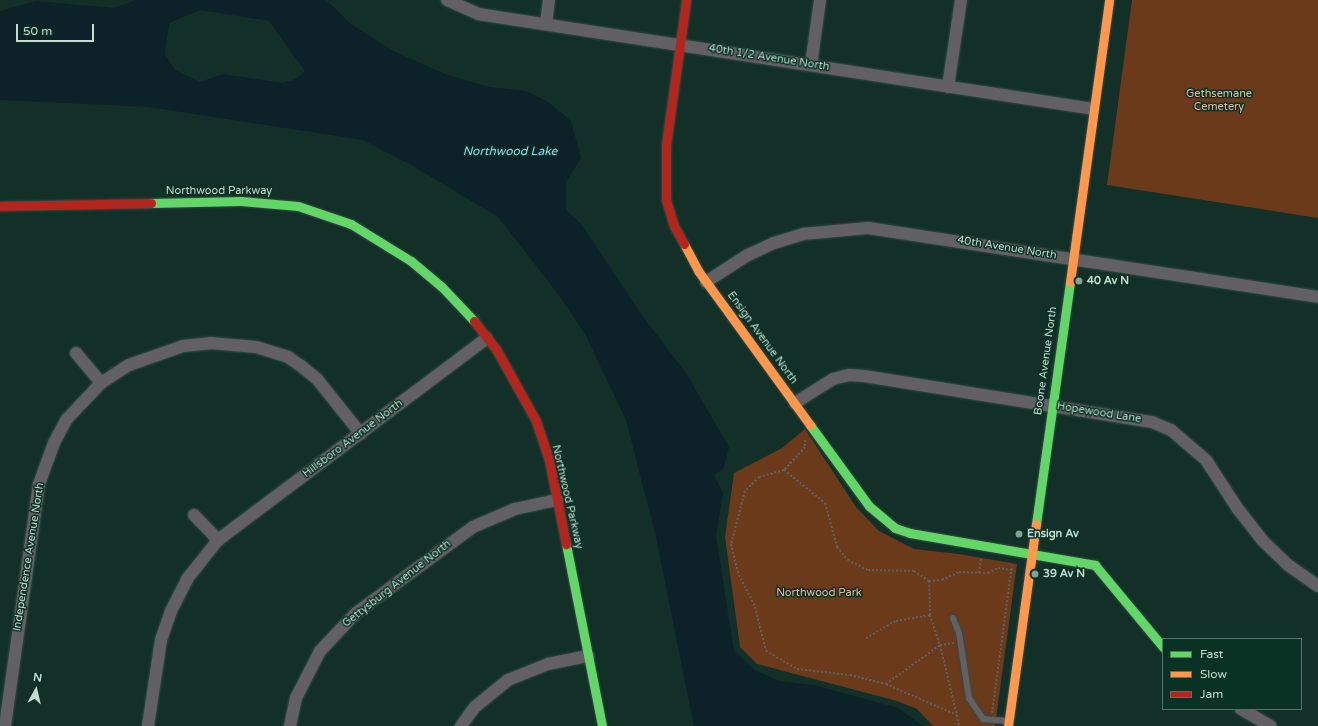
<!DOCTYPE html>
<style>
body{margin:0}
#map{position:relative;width:1318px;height:726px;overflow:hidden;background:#123027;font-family:"Varela Round",sans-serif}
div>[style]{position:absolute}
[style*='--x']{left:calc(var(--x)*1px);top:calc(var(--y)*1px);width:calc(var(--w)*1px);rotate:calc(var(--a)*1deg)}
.green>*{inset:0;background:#6a3a1b}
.water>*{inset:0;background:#0c2128}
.path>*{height:2px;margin-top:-1px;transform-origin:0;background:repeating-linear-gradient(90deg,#5e6062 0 2px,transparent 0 4px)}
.roads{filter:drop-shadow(0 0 1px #344c45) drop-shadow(0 0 1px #344c45)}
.lane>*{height:6px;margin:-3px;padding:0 3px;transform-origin:3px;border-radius:3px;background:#626063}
.street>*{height:12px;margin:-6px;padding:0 6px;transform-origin:6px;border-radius:6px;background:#626063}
.fast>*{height:9px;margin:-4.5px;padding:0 4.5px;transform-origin:4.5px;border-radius:4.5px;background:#63d668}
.slow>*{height:9px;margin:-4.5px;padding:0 4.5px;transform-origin:4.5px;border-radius:4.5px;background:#ff974d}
.jam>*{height:9px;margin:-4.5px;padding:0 4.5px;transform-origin:4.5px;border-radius:4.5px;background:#b3261e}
.dots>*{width:11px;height:11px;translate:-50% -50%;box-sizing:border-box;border:2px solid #093124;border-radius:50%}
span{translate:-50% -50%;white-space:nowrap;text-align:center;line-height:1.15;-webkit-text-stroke:3px #093124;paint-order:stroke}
.street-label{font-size:11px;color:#c2dcd0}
.park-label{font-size:11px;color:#eeb79c}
.poi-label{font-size:11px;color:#c2dcd0;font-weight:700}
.left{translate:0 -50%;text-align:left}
.water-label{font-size:12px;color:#96d5f0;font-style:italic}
.legend{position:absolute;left:1162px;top:638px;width:140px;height:72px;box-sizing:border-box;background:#093124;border:1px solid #537569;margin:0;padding:5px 7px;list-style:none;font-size:12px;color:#c2dcd0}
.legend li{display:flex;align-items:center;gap:8px;height:20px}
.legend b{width:20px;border:1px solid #537569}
.north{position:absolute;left:16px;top:670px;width:40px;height:40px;-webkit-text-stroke:3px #093124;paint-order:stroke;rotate:8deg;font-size:11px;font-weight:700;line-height:16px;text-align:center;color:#c2dcd0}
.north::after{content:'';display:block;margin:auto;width:14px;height:18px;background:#c2dcd0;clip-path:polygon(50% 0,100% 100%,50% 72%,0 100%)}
.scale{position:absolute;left:16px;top:24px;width:78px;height:18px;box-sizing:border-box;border:2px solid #c2dcd0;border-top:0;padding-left:5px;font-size:12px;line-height:14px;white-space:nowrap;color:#c2dcd0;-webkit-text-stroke:3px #093124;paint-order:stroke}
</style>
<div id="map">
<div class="green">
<i style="clip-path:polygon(1132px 0,1318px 0,1318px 218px,1107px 185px)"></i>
<i style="clip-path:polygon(805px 429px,856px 507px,879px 531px,914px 549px,959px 554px,1017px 564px,995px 726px,933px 726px,917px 709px,897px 701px,757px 664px,740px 647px,725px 537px,734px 473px,782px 448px)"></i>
</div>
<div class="water">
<i style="clip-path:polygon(evenodd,136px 0,326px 0,352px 25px,395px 52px,445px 74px,489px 87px,526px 91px,548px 102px,571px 121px,581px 158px,566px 182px,566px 210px,581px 224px,641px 314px,686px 373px,729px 447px,724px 468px,714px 475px,723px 493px,716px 536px,734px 651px,755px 670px,779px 681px,814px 685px,898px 708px,923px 726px,694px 726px,656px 537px,626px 420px,585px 334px,558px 294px,498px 217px,413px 166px,363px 140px,148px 107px,0 100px,0 11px,36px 1px,114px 8px,136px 0,200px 10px,269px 21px,305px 71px,296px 79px,283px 83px,223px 74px,200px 82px,175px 70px,165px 54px,169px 23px,200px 10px)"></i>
</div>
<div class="path">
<i style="--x:805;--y:440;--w:7;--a:90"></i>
<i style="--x:805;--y:447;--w:31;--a:132"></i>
<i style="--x:784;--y:470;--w:26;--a:164"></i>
<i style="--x:759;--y:477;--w:20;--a:135"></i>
<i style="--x:745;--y:491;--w:55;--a:104.8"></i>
<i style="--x:731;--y:544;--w:32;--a:76"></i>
<i style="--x:739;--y:575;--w:36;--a:63"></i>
<i style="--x:755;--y:607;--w:45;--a:76"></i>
<i style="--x:766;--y:651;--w:36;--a:30"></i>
<i style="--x:797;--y:669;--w:53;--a:6.5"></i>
<i style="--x:850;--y:675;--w:37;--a:14"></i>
<i style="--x:886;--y:684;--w:77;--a:23.6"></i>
<i style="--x:957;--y:715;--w:11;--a:80"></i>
<i style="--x:784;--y:470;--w:53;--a:38.8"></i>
<i style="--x:825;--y:503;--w:46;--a:74.7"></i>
<i style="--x:837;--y:547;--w:17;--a:50"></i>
<i style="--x:848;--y:560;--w:22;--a:27"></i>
<i style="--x:868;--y:570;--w:46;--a:1.2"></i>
<i style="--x:914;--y:571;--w:18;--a:34"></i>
<i style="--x:929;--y:581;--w:13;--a:-4"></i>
<i style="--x:942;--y:580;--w:19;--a:-25"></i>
<i style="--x:959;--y:572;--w:29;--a:2"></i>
<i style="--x:988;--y:573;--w:11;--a:-27"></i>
<i style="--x:998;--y:568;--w:14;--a:8"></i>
<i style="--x:979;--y:573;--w:15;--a:-82"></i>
<i style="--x:929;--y:581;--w:34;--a:88"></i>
<i style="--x:930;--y:615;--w:32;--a:72"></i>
<i style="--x:940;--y:645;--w:73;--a:76.5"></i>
<i style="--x:866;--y:638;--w:34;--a:-30"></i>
<i style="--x:896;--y:621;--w:35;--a:-10"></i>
<i style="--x:886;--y:684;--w:67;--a:-35.8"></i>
<i style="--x:940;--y:645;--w:14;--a:-8"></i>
<i style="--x:992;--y:713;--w:149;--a:-82.3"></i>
</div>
<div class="roads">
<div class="lane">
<i style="--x:953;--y:618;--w:16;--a:68"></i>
<i style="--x:959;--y:633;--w:66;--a:81.3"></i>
<i style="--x:969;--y:698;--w:25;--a:56"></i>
<i style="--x:983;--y:719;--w:24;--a:5"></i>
</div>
<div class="street">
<i style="--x:447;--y:0;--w:34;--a:24"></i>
<i style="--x:478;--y:14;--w:622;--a:8.78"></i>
<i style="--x:546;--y:24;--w:24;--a:-83"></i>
<i style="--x:811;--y:65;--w:66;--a:-82.1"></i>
<i style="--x:948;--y:87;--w:88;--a:-81.5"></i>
<i style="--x:706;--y:282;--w:48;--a:-33"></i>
<i style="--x:746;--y:256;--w:31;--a:-25"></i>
<i style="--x:774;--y:243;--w:30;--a:-17"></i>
<i style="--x:803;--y:234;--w:65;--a:-5.3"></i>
<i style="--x:868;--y:228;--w:455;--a:8.7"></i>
<i style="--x:76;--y:353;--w:39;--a:50"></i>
<i style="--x:795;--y:403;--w:45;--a:-32.3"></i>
<i style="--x:833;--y:379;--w:16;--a:-14"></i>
<i style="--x:849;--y:375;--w:15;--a:4"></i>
<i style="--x:864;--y:376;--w:292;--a:9.1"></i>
<i style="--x:1152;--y:422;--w:21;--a:23"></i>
<i style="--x:1171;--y:430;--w:46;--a:40.6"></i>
<i style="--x:1206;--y:460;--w:59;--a:56.9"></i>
<i style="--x:1238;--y:509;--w:39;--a:52"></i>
<i style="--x:1262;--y:540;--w:36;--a:44"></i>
<i style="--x:1288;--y:565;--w:37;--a:35"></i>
<i style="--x:194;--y:515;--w:35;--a:46"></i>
<i style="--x:1241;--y:709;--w:34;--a:30"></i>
<i style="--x:5;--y:726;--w:244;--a:-82"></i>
<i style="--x:39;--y:484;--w:44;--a:-69.9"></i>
<i style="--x:54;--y:443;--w:27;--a:-62"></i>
<i style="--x:67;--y:419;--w:50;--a:-46.6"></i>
<i style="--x:101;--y:383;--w:33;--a:-33"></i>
<i style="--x:129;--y:365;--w:57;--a:-19.4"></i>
<i style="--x:183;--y:346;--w:27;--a:-6"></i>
<i style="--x:210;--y:343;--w:46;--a:5"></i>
<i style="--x:256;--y:347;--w:34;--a:17"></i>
<i style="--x:288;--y:357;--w:16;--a:35"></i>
<i style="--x:301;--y:366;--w:21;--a:39"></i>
<i style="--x:317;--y:379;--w:70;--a:51.3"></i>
<i style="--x:148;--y:726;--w:87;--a:-81.4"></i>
<i style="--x:161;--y:640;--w:31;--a:-71"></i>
<i style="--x:171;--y:611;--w:36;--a:-63"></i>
<i style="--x:187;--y:579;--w:50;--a:-51.5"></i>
<i style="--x:218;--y:540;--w:336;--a:-36.9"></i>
<i style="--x:290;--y:726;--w:29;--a:-78"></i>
<i style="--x:296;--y:698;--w:53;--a:-62.9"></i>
<i style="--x:320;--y:651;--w:52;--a:-46.5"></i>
<i style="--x:356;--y:613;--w:145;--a:-36.3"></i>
<i style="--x:473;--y:527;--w:46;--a:-23.2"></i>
<i style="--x:515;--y:509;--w:43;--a:-12.1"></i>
<i style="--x:461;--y:726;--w:24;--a:-54"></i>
<i style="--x:475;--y:707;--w:43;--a:-39.3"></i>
<i style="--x:508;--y:680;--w:43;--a:-21.8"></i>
<i style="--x:548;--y:664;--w:41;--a:-11.3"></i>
</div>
<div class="fast">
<i style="--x:151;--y:203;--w:90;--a:-1.3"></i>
<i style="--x:241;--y:201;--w:57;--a:5"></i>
<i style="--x:298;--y:206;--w:56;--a:18.8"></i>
<i style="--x:351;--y:224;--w:70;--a:31.7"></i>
<i style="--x:411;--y:261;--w:40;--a:40"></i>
<i style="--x:442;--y:287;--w:47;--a:46.7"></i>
<i style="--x:810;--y:425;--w:100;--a:53.9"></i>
<i style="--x:869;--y:506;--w:34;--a:40"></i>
<i style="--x:895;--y:528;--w:16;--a:18"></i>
<i style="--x:910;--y:533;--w:188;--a:9.8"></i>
<i style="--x:1095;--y:565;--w:107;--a:50.3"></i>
<i style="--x:1036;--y:524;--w:244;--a:-82"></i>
<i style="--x:566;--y:544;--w:186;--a:78.8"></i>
</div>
<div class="slow">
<i style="--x:684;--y:244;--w:32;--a:62"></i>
<i style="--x:699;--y:272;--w:189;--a:54"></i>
<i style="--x:1070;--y:282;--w:285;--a:-82.1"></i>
<i style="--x:1008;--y:726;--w:204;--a:-82.1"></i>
</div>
<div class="jam">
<i style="--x:0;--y:206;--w:151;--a:-1.1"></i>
<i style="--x:684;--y:244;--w:21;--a:-119"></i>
<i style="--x:674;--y:226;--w:28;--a:-107"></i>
<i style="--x:666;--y:199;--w:54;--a:-90"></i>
<i style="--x:666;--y:145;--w:146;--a:-82.1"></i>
<i style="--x:474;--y:321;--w:36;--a:52"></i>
<i style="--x:496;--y:349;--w:82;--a:60.9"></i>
<i style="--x:536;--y:421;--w:41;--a:71.6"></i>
<i style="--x:549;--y:460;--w:86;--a:78.6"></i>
</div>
</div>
<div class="dots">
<i style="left:1079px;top:281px;background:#84a095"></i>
<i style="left:1019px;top:534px;background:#84a095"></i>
<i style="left:1035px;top:574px;background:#84a095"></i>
</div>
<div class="street-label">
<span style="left:769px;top:58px;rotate:9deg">40th 1/2 Avenue North</span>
<span style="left:219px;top:191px">Northwood Parkway</span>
<span style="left:1007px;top:248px;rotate:9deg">40th Avenue North</span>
<span style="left:762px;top:338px;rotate:54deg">Ensign Avenue North</span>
<span style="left:1046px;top:361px;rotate:-82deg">Boone Avenue North</span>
<span style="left:1099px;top:413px;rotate:9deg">Hopewood Lane</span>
<span style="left:353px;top:439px;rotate:-37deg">Hillsboro Avenue North</span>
<span style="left:567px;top:497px;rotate:77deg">Northwood Parkway</span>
<span style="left:29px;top:557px;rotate:-81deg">Independence Avenue North</span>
<span style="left:397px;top:584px;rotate:-38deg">Gettysburg Avenue North</span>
</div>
<div class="park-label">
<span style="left:1219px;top:101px">Gethsemane<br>Cemetery</span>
<span style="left:819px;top:593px">Northwood Park</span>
</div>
<div class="poi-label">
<span class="left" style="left:1087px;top:281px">40 Av N</span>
<span class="left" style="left:1027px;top:534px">Ensign Av</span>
<span class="left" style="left:1043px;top:574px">39 Av N</span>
</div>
<div class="water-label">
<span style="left:510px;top:152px">Northwood Lake</span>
</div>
<ul class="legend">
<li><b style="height:5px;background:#63d668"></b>Fast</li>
<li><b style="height:5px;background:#ff974d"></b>Slow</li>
<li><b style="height:5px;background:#b3261e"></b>Jam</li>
</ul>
<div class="north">N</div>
<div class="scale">50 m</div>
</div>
